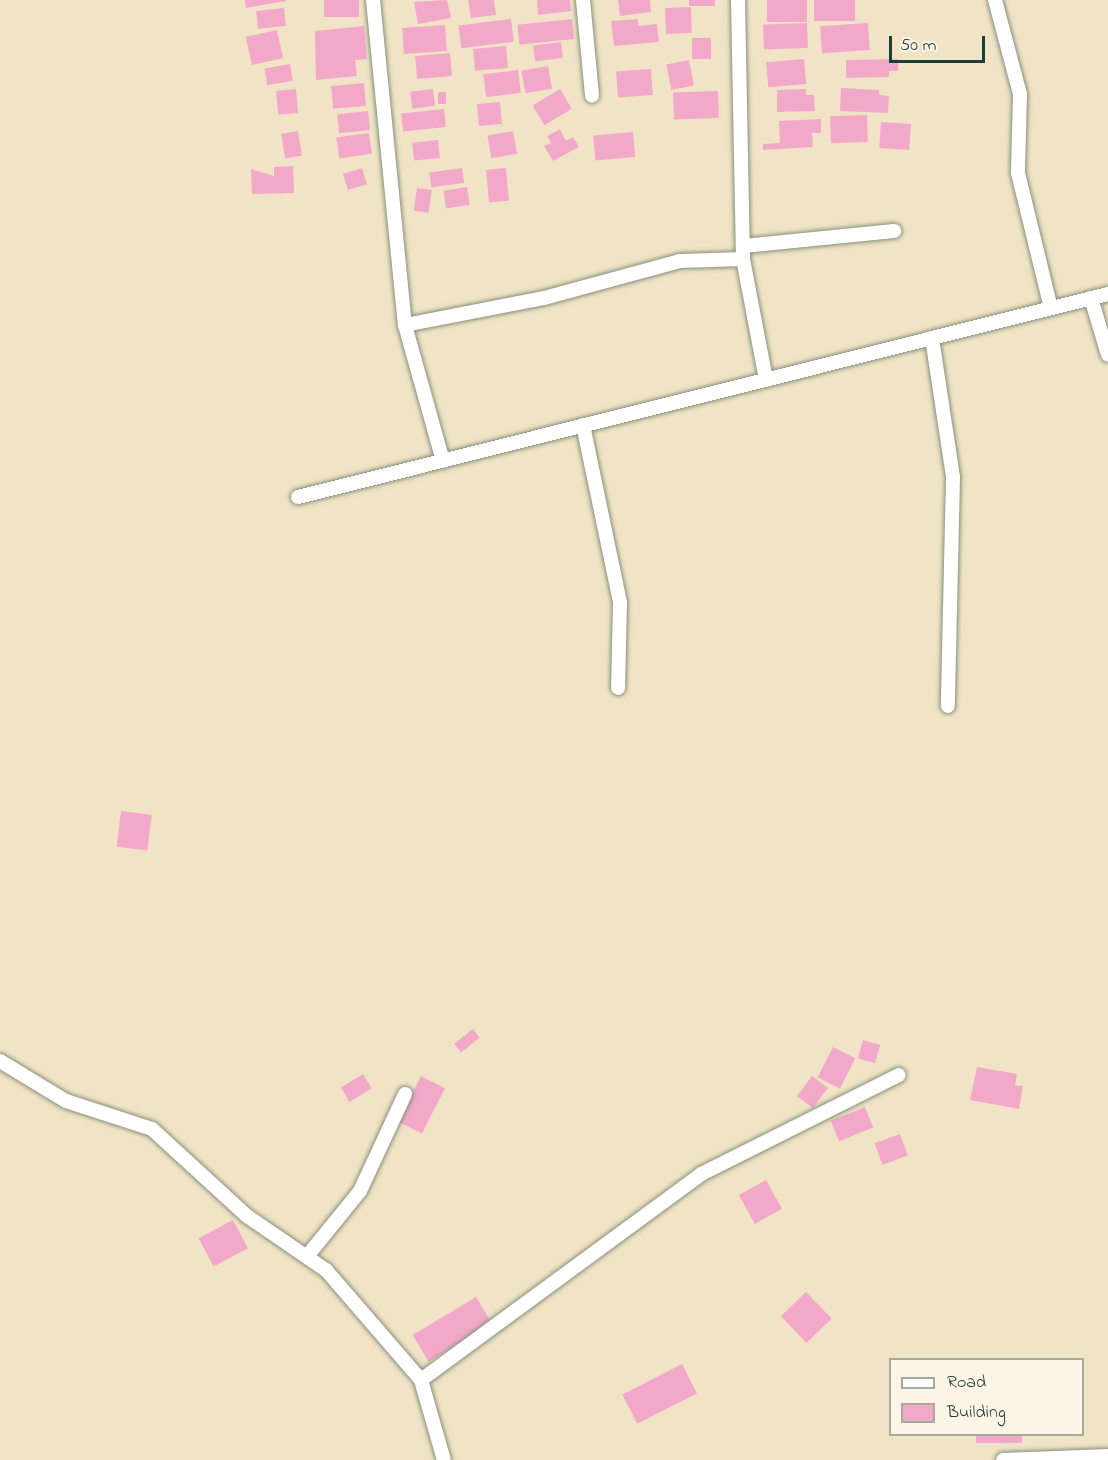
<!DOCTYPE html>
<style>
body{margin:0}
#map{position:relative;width:1108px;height:1460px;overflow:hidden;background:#f1e4c6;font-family:"Indie Flower",sans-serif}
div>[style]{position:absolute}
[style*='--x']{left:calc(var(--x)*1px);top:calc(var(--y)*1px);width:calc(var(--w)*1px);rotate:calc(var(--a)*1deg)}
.building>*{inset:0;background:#f2a9c9;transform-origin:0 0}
.roads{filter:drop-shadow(0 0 2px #88907d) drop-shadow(0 0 2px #88907d)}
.minor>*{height:14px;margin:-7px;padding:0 7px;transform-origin:7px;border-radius:7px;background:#fff}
span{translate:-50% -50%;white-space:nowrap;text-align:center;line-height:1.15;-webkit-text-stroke:4.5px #fcf5e5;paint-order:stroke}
.legend{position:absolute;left:889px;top:1358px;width:195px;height:78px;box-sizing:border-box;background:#fcf5e5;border:2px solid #a4ab9e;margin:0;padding:8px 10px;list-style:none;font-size:18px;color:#1f3d34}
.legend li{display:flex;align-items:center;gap:12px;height:30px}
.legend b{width:30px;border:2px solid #a4ab9e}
.scale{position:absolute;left:889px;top:36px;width:96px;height:27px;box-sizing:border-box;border:3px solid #1f3d34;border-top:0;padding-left:8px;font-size:18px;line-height:21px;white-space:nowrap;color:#1f3d34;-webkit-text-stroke:4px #fcf5e5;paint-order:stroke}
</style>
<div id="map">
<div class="building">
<i style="clip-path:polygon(245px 0,286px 0,286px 1px,246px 8px)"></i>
<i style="left:324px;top:0;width:35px;height:17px"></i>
<i style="clip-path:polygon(447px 0,451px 18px,418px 24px,414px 2px)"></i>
<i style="clip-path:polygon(468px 0,494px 0,496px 15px,471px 18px)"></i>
<i style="clip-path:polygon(537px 0,570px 0,571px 11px,538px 15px)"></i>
<i style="clip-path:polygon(618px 0,650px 0,651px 12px,620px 16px)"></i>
<i style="left:689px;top:0;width:26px;height:6px"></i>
<i style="left:767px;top:0;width:40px;height:22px"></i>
<i style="left:814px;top:0;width:41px;height:21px"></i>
<i style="left:691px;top:7px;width:26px;height:26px;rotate:88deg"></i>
<i style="left:284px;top:8px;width:18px;height:28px;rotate:84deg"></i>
<i style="left:511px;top:19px;width:23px;height:53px;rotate:83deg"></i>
<i style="left:572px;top:19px;width:20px;height:55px;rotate:84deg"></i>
<i style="clip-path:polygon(638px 19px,638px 26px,657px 24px,659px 42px,614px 46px,611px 21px)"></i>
<i style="left:807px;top:23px;width:25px;height:44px;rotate:88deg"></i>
<i style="left:868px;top:23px;width:27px;height:48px;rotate:86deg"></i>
<i style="left:445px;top:25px;width:26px;height:43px;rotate:86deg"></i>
<i style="clip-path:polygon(364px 26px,367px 59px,355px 60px,357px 76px,316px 80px,315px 31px)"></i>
<i style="left:277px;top:30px;width:29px;height:32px;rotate:78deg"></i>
<i style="left:692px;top:38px;width:19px;height:21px"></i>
<i style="left:561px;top:42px;width:16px;height:28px;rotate:83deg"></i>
<i style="left:506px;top:46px;width:22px;height:33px;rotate:85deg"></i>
<i style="left:450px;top:53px;width:23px;height:35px;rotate:85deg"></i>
<i style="left:804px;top:59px;width:25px;height:38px;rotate:85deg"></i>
<i style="clip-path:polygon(898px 59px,898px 71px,889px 71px,889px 77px,846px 78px,846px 60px)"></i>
<i style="left:689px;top:60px;width:26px;height:23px;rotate:79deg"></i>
<i style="left:290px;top:64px;width:17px;height:26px;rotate:80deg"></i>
<i style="left:548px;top:66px;width:23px;height:27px;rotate:80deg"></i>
<i style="left:651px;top:69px;width:26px;height:35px;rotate:86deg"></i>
<i style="left:518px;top:70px;width:23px;height:35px;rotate:83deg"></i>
<i style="left:364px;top:83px;width:23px;height:33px;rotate:85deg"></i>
<i style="clip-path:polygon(841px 88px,879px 90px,879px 95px,889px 96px,888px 113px,840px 111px)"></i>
<i style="left:296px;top:89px;width:24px;height:20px;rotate:85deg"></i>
<i style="left:433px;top:89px;width:17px;height:23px;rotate:83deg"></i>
<i style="left:560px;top:89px;width:23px;height:32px;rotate:59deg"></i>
<i style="clip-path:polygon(806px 89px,806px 95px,814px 95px,815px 111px,777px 112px,777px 90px)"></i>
<i style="left:718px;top:91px;width:27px;height:45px;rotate:88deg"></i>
<i style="left:438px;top:92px;width:8px;height:12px"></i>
<i style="left:500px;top:102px;width:22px;height:23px;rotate:85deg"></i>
<i style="left:444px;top:109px;width:18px;height:43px;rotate:84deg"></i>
<i style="left:368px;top:111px;width:19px;height:31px;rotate:84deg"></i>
<i style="left:867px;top:115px;width:27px;height:37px;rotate:88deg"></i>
<i style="clip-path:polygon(821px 119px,821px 133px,812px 133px,813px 147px,763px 150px,763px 144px,780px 143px,779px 121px)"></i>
<i style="left:881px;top:122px;width:30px;height:26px;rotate:4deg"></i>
<i style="clip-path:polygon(560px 129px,566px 141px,573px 137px,579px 147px,553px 161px,544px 146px,551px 143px,547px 136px)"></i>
<i style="left:298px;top:131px;width:25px;height:17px;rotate:81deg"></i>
<i style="left:513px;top:131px;width:23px;height:26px;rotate:80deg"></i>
<i style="left:633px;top:132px;width:25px;height:40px;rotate:85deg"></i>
<i style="left:369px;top:133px;width:21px;height:33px;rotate:82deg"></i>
<i style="left:438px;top:140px;width:18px;height:26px;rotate:84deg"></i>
<i style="clip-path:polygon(293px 166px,294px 193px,252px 194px,251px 169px,274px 176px,274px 167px)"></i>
<i style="left:362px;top:168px;width:17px;height:20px;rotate:73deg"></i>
<i style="left:462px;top:168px;width:15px;height:33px;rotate:82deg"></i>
<i style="left:506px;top:168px;width:33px;height:20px;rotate:85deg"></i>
<i style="left:467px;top:187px;width:18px;height:24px;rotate:81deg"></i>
<i style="left:417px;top:188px;width:15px;height:23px;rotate:8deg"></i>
<i style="left:121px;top:811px;width:31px;height:36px;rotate:7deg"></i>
<i style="left:473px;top:1029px;width:11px;height:24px;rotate:52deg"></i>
<i style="left:863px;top:1040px;width:18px;height:19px;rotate:16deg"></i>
<i style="left:833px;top:1047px;width:25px;height:34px;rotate:27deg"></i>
<i style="clip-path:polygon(977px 1067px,1017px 1074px,1015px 1085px,1023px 1086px,1019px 1109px,970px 1100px)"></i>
<i style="left:363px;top:1074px;width:17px;height:26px;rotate:59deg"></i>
<i style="left:421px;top:1076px;width:27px;height:51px;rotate:27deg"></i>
<i style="left:812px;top:1076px;width:20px;height:25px;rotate:37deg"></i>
<i style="left:865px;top:1107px;width:22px;height:37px;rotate:68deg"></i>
<i style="left:900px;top:1134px;width:23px;height:27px;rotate:70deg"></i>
<i style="left:766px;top:1180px;width:33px;height:31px;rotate:61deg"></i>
<i style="left:233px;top:1220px;width:32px;height:39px;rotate:62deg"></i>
<i style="left:806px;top:1292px;width:37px;height:35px;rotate:46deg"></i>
<i style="left:476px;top:1297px;width:31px;height:74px;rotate:59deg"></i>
<i style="left:682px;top:1364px;width:33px;height:67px;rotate:63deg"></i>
<i style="left:976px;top:1434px;width:46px;height:9px"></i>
</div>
<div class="roads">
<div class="minor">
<i style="--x:373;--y:0;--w:327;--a:84.4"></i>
<i style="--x:405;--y:325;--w:141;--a:74.4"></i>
<i style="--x:583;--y:0;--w:96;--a:84.6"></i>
<i style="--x:738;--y:0;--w:259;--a:88.9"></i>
<i style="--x:743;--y:259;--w:123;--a:79.2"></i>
<i style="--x:995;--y:0;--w:97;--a:75.1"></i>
<i style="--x:1020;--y:94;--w:79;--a:91.5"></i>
<i style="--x:1018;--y:173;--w:139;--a:76.3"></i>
<i style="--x:743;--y:246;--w:152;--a:-5.7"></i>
<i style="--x:1091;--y:298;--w:59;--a:73.4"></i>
<i style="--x:405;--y:325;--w:142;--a:-11"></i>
<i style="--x:544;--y:298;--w:141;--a:-15.2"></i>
<i style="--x:680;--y:261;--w:63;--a:-1.8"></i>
<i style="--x:932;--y:338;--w:141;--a:81.4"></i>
<i style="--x:953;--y:477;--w:229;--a:91.3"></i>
<i style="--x:583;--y:425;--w:181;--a:78.2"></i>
<i style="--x:620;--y:602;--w:86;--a:91.3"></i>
<i style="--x:298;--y:497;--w:835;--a:-14.07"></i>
<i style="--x:0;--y:1061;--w:77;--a:31.2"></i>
<i style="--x:66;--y:1101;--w:90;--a:18"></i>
<i style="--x:152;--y:1129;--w:129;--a:42.5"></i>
<i style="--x:247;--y:1216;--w:96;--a:34.4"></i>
<i style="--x:326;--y:1270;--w:145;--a:49.2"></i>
<i style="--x:421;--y:1380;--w:83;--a:74"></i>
<i style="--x:308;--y:1255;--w:82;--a:-50.9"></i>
<i style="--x:360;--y:1191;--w:107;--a:-65.1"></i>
<i style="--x:421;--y:1380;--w:348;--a:-36.3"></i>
<i style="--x:701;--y:1174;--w:221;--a:-26.6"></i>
<i style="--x:1003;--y:1460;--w:105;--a:-2.2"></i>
</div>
</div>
<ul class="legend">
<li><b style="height:8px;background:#fff"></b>Road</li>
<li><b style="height:16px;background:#f2a9c9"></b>Building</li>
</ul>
<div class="scale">50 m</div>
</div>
